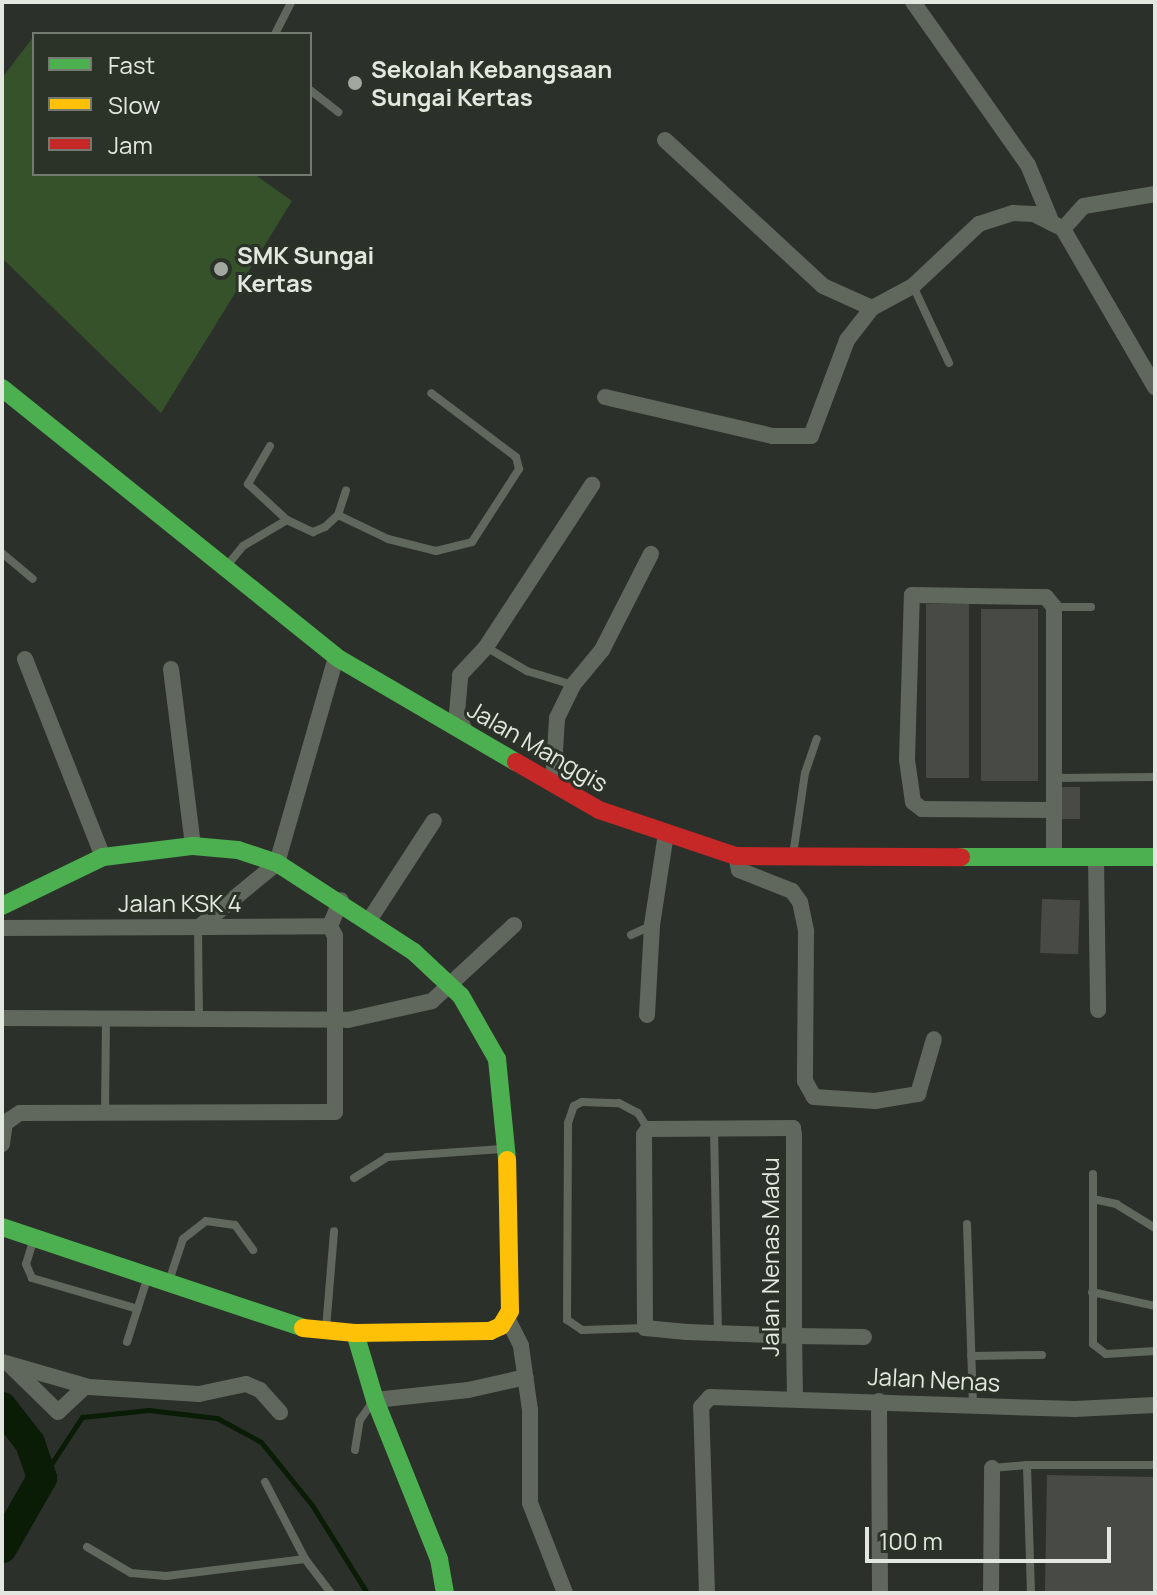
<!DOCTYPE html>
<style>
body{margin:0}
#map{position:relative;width:1157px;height:1595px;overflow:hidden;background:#2c302a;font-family:Manrope,sans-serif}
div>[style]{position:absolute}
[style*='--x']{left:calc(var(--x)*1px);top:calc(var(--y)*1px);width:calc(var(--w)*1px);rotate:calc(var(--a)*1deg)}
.green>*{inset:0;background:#36522b}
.stream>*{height:5px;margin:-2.5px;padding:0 2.5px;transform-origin:2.5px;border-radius:2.5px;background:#0a1b06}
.river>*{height:30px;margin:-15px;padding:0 15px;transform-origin:15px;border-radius:15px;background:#0a1b06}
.building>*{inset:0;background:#484a46;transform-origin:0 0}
.lane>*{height:8px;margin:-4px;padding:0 4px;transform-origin:4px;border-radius:4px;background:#60675d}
.street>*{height:16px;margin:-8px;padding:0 8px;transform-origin:8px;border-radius:8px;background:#60675d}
.fast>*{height:18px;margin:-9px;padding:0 9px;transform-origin:9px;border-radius:9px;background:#4caf50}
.slow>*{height:18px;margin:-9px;padding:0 9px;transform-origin:9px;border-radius:9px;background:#ffc107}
.jam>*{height:18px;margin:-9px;padding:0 9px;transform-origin:9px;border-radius:9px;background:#c62828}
.dots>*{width:22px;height:22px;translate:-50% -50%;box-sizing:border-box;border:4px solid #2b3228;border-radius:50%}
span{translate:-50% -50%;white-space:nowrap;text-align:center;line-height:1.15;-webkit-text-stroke:6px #2b3228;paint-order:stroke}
.poi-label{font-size:24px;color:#e2e7e0;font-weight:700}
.left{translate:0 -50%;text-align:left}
.street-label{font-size:24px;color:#e2e7e0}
.frame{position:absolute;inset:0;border:4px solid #e2e7e0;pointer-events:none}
.legend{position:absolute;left:32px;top:32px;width:280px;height:144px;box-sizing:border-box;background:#2b3228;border:2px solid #747a72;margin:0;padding:10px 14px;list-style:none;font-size:24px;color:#e2e7e0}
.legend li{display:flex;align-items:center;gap:16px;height:40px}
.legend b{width:40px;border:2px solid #747a72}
.scale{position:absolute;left:865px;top:1527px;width:246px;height:36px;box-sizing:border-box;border:4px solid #e2e7e0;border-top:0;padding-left:10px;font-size:24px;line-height:28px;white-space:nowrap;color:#e2e7e0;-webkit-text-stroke:6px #2b3228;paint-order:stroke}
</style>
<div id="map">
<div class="green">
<i style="clip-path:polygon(34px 36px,34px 174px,254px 174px,292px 201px,161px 413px,2px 258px,2px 78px)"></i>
</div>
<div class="stream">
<i style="--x:42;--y:1478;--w:73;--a:-56.7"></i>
<i style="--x:82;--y:1417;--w:67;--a:-6"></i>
<i style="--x:149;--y:1410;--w:68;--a:6.7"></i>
<i style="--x:217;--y:1418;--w:50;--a:28.6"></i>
<i style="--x:261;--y:1442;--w:81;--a:51"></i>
<i style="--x:312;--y:1505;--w:104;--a:58"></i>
</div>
<div class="river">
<i style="--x:2;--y:1407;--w:46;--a:52.1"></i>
<i style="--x:30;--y:1443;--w:37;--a:71"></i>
<i style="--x:42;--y:1478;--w:81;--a:119.7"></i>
</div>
<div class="building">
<i style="left:926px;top:604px;width:43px;height:174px"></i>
<i style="left:981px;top:609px;width:57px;height:172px"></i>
<i style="left:1059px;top:787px;width:21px;height:32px"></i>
<i style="left:1042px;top:899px;width:38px;height:54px;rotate:2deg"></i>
<i style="left:1047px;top:1475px;width:108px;height:118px;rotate:1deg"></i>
</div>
<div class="lane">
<i style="--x:275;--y:34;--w:36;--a:-63"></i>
<i style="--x:310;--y:90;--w:36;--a:38"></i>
<i style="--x:913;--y:286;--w:85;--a:64.9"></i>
<i style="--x:270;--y:446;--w:44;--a:120.1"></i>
<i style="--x:248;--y:484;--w:53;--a:42.7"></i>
<i style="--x:338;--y:515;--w:55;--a:25.6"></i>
<i style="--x:388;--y:539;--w:49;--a:14"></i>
<i style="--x:436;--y:551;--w:37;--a:-14"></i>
<i style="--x:472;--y:542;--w:87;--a:-57.2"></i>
<i style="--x:519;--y:469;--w:12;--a:-104"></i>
<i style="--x:516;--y:457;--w:106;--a:-143"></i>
<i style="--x:2;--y:553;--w:40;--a:40"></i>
<i style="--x:226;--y:567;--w:27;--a:-51"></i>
<i style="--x:243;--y:546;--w:51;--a:-30.6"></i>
<i style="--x:287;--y:520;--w:29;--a:25"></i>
<i style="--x:313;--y:532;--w:13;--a:-23"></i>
<i style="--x:325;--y:527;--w:18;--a:-43"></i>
<i style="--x:338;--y:515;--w:26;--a:-72"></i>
<i style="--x:1054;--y:607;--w:37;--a:0"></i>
<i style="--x:486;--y:647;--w:48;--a:30.3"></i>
<i style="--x:527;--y:671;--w:48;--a:16.9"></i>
<i style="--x:1055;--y:778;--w:100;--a:-0.6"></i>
<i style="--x:793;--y:855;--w:83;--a:-81.7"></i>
<i style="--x:805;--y:773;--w:36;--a:-71"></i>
<i style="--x:198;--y:928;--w:91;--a:89.4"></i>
<i style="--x:631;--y:935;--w:23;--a:-25"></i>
<i style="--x:105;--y:1114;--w:95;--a:-89.4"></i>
<i style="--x:714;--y:1127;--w:206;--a:88.9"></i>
<i style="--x:1093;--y:1174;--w:170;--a:90"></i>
<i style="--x:1093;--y:1344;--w:16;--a:38"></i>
<i style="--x:1106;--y:1354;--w:49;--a:-3.5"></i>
<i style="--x:354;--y:1178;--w:39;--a:-32"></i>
<i style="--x:387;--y:1157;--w:115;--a:-4"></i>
<i style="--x:1093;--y:1199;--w:24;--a:12"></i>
<i style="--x:1116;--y:1204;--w:46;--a:31.6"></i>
<i style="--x:967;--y:1224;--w:181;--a:88.1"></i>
<i style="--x:34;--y:1238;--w:27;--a:107"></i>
<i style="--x:26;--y:1264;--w:15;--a:67"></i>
<i style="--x:32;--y:1278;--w:110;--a:16.3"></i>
<i style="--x:169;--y:1281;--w:44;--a:-71.6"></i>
<i style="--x:183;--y:1239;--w:29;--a:-38"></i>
<i style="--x:206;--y:1221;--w:29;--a:8"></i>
<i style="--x:235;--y:1225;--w:31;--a:54"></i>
<i style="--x:1092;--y:1292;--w:65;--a:12.5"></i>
<i style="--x:645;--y:1328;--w:63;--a:178.2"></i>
<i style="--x:582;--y:1330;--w:18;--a:-146"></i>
<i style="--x:567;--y:1320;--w:197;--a:-89.7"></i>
<i style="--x:568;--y:1123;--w:18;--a:-71"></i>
<i style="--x:574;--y:1106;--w:9;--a:-27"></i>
<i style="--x:582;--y:1102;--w:37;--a:2"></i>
<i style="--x:619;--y:1103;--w:21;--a:28"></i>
<i style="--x:638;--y:1113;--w:19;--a:58"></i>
<i style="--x:326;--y:1329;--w:98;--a:-85.3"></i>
<i style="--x:127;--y:1342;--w:66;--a:-72.4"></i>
<i style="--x:971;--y:1356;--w:71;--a:-0.8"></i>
<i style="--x:355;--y:1450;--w:30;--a:-81"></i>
<i style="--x:360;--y:1420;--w:21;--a:-55"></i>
<i style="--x:992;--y:1468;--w:35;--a:-5"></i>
<i style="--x:265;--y:1482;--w:87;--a:62.5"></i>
<i style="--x:87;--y:1547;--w:51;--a:30.6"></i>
<i style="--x:131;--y:1573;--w:35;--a:5"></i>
<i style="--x:166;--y:1576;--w:140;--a:-7"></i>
<i style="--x:305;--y:1559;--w:43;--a:52.6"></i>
<i style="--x:1031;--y:1593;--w:128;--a:-91.8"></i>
<i style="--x:1027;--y:1465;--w:128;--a:0"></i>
</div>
<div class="street">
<i style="--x:913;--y:2;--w:199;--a:54.8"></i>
<i style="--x:1028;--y:165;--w:63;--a:67.5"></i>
<i style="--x:665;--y:140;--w:215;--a:42.7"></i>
<i style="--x:823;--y:286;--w:54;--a:24.2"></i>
<i style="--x:1063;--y:229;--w:31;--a:-48"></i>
<i style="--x:1084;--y:206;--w:72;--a:-9.6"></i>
<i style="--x:605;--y:397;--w:172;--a:13.1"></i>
<i style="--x:773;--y:436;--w:38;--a:0"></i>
<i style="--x:811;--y:436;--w:103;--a:-69.4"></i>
<i style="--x:847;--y:340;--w:41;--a:-52"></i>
<i style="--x:872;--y:308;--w:47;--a:-28.2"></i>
<i style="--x:913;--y:286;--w:91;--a:-43.2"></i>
<i style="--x:979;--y:224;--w:36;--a:-18"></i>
<i style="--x:1013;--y:213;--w:21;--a:3"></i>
<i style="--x:1034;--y:214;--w:33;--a:27"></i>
<i style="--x:1063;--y:229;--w:183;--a:59.8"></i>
<i style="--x:25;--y:659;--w:213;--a:68.5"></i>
<i style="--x:171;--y:669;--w:178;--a:82.9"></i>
<i style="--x:466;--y:733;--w:22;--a:-114"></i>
<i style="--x:457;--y:713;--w:38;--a:-85"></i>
<i style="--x:460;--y:675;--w:38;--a:-47"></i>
<i style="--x:486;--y:647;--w:194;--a:-56.8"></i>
<i style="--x:553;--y:784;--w:66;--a:-86.5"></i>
<i style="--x:557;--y:718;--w:37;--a:-64"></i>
<i style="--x:573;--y:685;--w:45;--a:-50.4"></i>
<i style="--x:602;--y:650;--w:108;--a:-63"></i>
<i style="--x:1054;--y:810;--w:132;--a:-179.6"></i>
<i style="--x:922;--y:809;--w:11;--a:-142"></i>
<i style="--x:913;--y:802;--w:42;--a:-98.1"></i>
<i style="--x:907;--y:760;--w:165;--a:-88.3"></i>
<i style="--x:912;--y:595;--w:134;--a:0.9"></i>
<i style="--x:1046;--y:597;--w:13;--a:51"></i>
<i style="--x:1054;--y:607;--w:251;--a:90"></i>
<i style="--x:736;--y:856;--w:14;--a:78"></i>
<i style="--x:739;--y:870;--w:57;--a:21.6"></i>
<i style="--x:792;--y:891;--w:14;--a:54"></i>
<i style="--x:800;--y:902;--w:30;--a:78"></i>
<i style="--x:806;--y:931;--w:150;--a:90.4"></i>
<i style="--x:805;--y:1081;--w:18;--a:61"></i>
<i style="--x:814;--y:1097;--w:61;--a:3.8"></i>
<i style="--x:875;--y:1101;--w:44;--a:-9.2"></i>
<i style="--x:918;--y:1094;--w:57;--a:-73.8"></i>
<i style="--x:1096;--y:858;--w:152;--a:89.2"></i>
<i style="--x:370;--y:919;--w:117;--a:-56.9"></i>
<i style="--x:2;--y:928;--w:328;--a:-0.3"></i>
<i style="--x:330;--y:926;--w:28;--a:-67"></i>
<i style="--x:198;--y:928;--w:102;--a:-39.4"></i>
<i style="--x:277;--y:863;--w:214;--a:-74"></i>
<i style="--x:647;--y:1015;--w:90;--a:-86.8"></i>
<i style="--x:652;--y:925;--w:93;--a:-81.3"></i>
<i style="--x:2;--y:1018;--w:346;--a:0.3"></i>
<i style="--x:348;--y:1020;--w:86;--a:-12.7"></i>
<i style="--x:432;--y:1001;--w:112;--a:-42.8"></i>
<i style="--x:2;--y:1144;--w:21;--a:-82"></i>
<i style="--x:5;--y:1123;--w:18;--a:-34"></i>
<i style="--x:20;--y:1113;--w:315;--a:-0.2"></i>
<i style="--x:335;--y:1112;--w:176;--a:-90"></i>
<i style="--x:335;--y:936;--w:11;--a:-117"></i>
<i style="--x:507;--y:1318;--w:31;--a:63"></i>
<i style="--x:521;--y:1346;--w:65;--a:82"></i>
<i style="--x:530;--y:1410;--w:93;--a:90"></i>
<i style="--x:530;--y:1503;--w:97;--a:68.7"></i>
<i style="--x:2;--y:1362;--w:91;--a:16"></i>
<i style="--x:89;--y:1387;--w:110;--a:3.6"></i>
<i style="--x:199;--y:1394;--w:48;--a:-12"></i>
<i style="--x:246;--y:1384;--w:15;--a:23"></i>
<i style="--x:260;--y:1390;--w:30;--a:48"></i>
<i style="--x:10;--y:1365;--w:67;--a:44.4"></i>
<i style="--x:58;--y:1412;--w:37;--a:-43"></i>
<i style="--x:795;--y:1397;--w:61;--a:-90.9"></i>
<i style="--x:794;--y:1336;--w:201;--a:-90"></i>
<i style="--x:794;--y:1135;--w:7;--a:-98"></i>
<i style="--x:793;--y:1128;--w:145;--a:179.6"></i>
<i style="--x:648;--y:1129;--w:7;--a:124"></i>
<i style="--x:644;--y:1135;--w:193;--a:89.7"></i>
<i style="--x:645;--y:1328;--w:42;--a:5.4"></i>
<i style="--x:687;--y:1332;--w:107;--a:2.1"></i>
<i style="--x:794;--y:1336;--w:70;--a:0.8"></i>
<i style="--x:375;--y:1400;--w:94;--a:-6.1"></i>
<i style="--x:468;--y:1390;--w:59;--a:-12.6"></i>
<i style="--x:879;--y:1401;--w:192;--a:89.7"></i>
<i style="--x:707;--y:1593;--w:186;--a:-91.8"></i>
<i style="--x:701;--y:1407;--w:13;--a:-48"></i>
<i style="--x:710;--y:1397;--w:365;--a:1.9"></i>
<i style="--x:1075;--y:1409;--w:80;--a:-2.9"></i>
<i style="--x:991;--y:1593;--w:125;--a:-89.5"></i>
</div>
<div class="fast">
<i style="--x:2;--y:388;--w:429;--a:38.8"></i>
<i style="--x:336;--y:657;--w:208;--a:30.3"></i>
<i style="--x:961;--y:857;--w:194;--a:0"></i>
<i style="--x:2;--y:906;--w:112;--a:-25.9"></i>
<i style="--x:103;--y:857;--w:91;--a:-7"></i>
<i style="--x:193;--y:846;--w:45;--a:5.1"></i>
<i style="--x:238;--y:850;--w:41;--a:18.4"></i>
<i style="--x:277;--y:863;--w:163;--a:33"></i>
<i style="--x:414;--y:952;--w:64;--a:43.1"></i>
<i style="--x:461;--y:996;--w:73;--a:60.3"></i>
<i style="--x:497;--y:1059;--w:101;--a:84.3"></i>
<i style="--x:2;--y:1227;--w:317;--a:18.5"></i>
<i style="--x:355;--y:1333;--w:70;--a:73.4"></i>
<i style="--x:375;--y:1400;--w:171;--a:68.1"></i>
<i style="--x:439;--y:1559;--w:35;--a:80"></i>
</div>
<div class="slow">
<i style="--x:303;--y:1328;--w:52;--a:5.5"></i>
<i style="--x:355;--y:1333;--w:135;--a:-0.8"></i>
<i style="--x:490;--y:1331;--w:12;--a:-24"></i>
<i style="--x:501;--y:1326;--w:17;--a:-59"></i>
<i style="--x:510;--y:1311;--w:151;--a:-91.1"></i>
</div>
<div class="jam">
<i style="--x:516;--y:762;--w:96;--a:30"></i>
<i style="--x:599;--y:810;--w:145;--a:18.6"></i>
<i style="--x:736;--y:856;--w:225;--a:0.3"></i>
</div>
<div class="dots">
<i style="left:355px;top:83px;background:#a2a7a0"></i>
<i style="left:221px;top:269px;background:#a2a7a0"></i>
</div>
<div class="poi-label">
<span class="left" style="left:371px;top:83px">Sekolah Kebangsaan<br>Sungai Kertas</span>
<span class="left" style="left:237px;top:269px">SMK Sungai<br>Kertas</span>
</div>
<div class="street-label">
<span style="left:538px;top:746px;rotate:30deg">Jalan Manggis</span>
<span style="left:180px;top:903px">Jalan KSK 4</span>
<span style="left:770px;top:1257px;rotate:-90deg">Jalan Nenas Madu</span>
<span style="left:934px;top:1379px;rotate:3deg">Jalan Nenas</span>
</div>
<div class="frame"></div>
<ul class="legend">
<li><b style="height:10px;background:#4caf50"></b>Fast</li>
<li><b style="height:10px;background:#ffc107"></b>Slow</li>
<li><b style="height:10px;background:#c62828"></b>Jam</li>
</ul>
<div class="scale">100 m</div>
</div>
